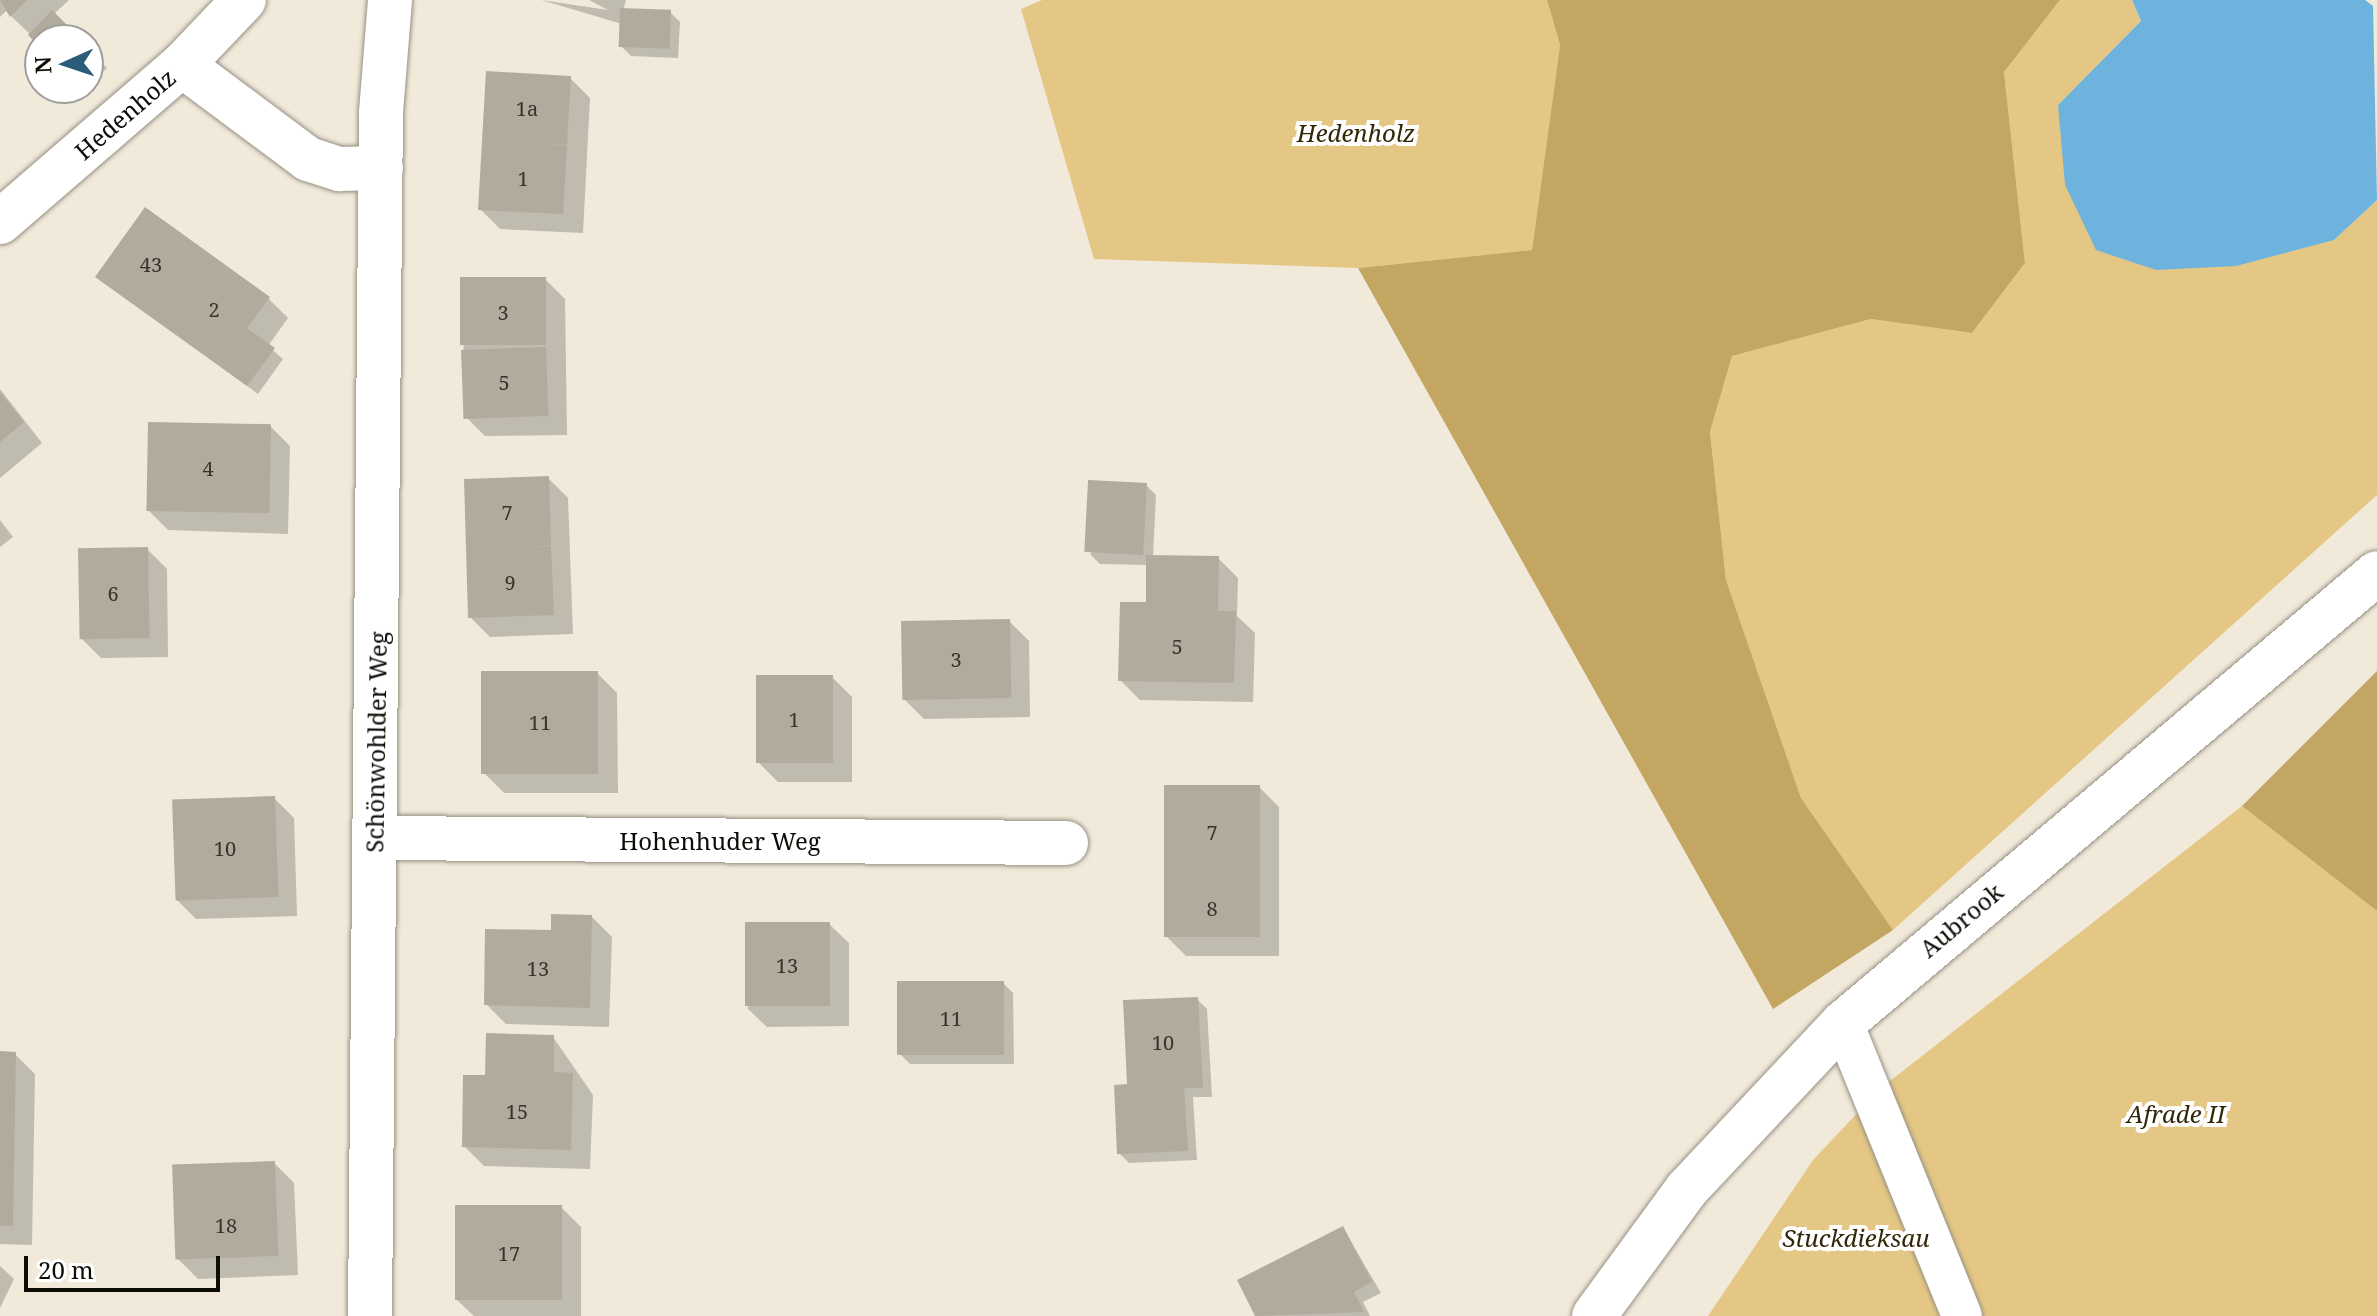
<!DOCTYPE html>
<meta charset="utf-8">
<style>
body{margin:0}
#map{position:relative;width:2377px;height:1316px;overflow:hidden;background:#f1eadb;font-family:"Noto Serif",serif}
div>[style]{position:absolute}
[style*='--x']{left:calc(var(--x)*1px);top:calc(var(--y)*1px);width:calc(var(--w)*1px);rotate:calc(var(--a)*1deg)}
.green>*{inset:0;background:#e5c785}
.forest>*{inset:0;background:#c4a663}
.water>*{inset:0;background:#6eb3de}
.shadow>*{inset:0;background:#0003}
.building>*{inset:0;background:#b2ab9d;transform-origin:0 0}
.roads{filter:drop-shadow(0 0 2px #979183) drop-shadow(0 0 2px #979183)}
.lane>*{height:40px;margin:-20px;padding:0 20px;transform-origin:20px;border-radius:20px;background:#fff}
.street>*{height:44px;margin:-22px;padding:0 22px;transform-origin:22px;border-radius:22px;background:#fff}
span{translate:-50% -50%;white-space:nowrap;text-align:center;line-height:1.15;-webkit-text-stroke:8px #fff;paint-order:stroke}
.number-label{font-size:20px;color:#37342c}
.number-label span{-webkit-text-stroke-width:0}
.street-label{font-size:24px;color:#0e0c07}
.park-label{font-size:24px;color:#342708;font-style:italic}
.north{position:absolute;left:24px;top:24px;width:80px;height:80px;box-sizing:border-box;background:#fff;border:2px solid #9f9e9c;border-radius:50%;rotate:267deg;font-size:22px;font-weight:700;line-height:32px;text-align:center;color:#0e0c07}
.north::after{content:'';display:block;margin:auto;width:28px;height:36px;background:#2b5d7a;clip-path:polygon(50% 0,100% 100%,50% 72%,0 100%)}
.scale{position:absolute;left:24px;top:1256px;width:196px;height:36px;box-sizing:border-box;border:4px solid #0e0c07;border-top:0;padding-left:10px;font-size:24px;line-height:28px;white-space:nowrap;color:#0e0c07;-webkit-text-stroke:6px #fff;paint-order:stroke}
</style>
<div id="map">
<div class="green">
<i style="clip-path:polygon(1042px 0,1547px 0,1560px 45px,1532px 250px,1358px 268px,1094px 259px,1021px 9px)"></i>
<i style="clip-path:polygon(2060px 0,2132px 0,2141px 21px,2058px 105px,2334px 240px,2377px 200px,2377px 495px,1893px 930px,1801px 798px,1726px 580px,1710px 432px,1732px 356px,1871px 319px,1972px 333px,2025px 263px,2004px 72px)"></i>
<i style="clip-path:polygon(2242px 806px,2377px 911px,2377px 1316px,1708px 1316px,1813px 1160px,1881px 1088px)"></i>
</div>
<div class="forest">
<i style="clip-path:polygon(1547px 0,2060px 0,2004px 72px,2025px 263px,1972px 333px,1871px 319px,1732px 356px,1710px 432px,1726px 580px,1801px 798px,1893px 930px,1773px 1009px,1358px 268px,1532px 250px,1560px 45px)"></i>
<i style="clip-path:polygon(2377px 671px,2377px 911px,2242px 806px)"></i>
</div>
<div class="water">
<i style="clip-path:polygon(2132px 0,2365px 0,2373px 6px,2377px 200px,2334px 240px,2236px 266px,2156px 270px,2096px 250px,2065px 185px,2058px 105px,2141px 21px)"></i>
</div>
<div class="shadow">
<i style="clip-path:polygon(0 0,69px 0,53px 15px,79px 40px,40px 44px,6px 11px,0 17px)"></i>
<i style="clip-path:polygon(541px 0,608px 10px,589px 0,626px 0,623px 11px,670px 12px,680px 22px,678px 58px,631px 56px,621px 46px,622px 24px)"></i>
<i style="clip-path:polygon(88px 49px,107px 68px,88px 85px)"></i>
<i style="clip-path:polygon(570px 78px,590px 98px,583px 233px,500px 229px,480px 209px)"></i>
<i style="clip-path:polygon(98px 276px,268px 298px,288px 318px,268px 346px,283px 359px,258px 394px)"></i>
<i style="clip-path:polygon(545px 279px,565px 299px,567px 435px,485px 436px,465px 416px,462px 280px)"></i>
<i style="clip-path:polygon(0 389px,42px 443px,0 478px)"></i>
<i style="clip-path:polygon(270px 426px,290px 446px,288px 534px,168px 530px,148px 510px)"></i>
<i style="clip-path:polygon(548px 478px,568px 498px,573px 634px,490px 637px,470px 617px)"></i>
<i style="clip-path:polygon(1146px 485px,1156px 495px,1153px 557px,1218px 558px,1238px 578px,1237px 616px,1255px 633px,1253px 702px,1140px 700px,1120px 680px,1148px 604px,1148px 565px,1100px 564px,1090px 554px)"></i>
<i style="clip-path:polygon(0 520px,13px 537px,0 547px)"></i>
<i style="clip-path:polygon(147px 549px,167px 569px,168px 657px,101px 658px,81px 638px)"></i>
<i style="clip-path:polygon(1009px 621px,1029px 641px,1030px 717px,924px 719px,904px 699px)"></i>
<i style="clip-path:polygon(597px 673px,617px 693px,618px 793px,504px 793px,484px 773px)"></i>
<i style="clip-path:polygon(832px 677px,852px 697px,852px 782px,778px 782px,758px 762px)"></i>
<i style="clip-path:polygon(1259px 787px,1279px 807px,1279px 956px,1186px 956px,1166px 936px)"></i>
<i style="clip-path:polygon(274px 798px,294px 818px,297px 916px,196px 919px,176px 899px)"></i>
<i style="clip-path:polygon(592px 917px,612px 937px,609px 1027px,506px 1024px,486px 1004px,553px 932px)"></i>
<i style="clip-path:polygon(829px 924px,849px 943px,849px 1026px,767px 1027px,747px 1008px)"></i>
<i style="clip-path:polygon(1003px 983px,1013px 993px,1014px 1064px,910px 1064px,900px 1054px)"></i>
<i style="clip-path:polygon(1197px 999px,1207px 1009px,1212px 1097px,1193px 1097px,1197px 1160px,1129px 1163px,1119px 1153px,1129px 1086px)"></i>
<i style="clip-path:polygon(553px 1037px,593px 1095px,590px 1169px,484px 1166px,464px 1146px,487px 1077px)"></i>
<i style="clip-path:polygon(0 1053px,15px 1054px,35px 1074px,32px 1245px,0 1244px)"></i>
<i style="clip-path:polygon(274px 1163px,294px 1183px,298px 1275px,198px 1279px,178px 1259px)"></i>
<i style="clip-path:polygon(561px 1207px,581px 1227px,581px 1316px,474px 1316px,457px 1300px)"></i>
<i style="clip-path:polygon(1343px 1228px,1381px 1293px,1363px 1302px,1370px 1316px,1257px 1316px,1240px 1281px)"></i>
<i style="clip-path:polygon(0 1266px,14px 1279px,0 1308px)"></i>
</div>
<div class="building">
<i style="clip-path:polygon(0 0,27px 0,10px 17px)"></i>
<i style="left:620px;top:8px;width:51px;height:39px;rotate:2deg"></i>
<i style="clip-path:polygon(52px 10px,82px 40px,40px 40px,40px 47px,28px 35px)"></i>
<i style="clip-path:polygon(88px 46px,99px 57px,88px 67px)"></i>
<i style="clip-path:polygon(486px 71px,571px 76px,567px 145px,550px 144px,567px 146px,563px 214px,478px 210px)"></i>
<i style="clip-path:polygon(145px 207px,270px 297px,247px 328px,275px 348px,247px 386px,95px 277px)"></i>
<i style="left:546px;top:277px;width:68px;height:86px;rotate:90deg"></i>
<i style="left:546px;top:347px;width:69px;height:85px;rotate:88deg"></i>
<i style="clip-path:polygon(0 392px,24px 422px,0 442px)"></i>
<i style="left:148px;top:422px;width:123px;height:89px;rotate:1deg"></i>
<i style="clip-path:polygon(549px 476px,551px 545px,533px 547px,551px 546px,554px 615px,468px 618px,464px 479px)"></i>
<i style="left:1147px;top:483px;width:72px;height:59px;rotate:93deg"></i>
<i style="left:148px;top:547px;width:91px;height:70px;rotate:89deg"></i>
<i style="clip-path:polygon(1146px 555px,1219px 556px,1218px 611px,1236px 611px,1234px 683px,1118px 681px,1120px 602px,1146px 602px)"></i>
<i style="left:1010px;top:619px;width:79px;height:109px;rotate:89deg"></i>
<i style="left:481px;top:671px;width:117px;height:103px"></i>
<i style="left:756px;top:675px;width:77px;height:88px"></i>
<i style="left:1164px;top:785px;width:96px;height:152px"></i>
<i style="left:275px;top:796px;width:101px;height:103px;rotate:88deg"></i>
<i style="clip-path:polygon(551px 914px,592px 915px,590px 1008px,484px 1005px,485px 929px,551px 930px)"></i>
<i style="left:830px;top:922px;width:84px;height:85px;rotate:90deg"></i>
<i style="left:897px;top:981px;width:107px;height:74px"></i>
<i style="clip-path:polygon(1198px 997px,1203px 1088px,1184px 1088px,1188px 1151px,1117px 1154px,1114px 1085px,1127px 1084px,1123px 1000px)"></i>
<i style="clip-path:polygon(486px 1033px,554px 1035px,554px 1072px,573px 1073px,571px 1150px,462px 1147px,463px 1075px,485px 1075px)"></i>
<i style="clip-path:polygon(0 1051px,16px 1052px,13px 1226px,0 1226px)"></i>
<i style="left:275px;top:1161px;width:95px;height:103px;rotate:88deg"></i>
<i style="left:455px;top:1205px;width:107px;height:95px"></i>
<i style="clip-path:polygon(1343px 1226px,1372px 1282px,1354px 1292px,1364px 1312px,1255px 1316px,1237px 1280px)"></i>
</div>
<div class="roads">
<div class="lane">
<i style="--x:1843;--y:1023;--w:316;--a:67.9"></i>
</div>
<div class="street">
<i style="--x:182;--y:65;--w:157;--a:36.7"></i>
<i style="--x:308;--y:159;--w:33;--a:18"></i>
<i style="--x:339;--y:169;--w:42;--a:-1.4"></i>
<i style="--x:0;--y:222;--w:240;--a:-40.8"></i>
<i style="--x:182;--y:65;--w:90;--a:-46.4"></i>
<i style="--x:374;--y:838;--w:692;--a:0.41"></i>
<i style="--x:370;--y:1316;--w:1204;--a:-89.48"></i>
<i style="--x:381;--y:112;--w:112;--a:-85.4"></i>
<i style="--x:1594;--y:1316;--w:157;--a:-53.8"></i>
<i style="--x:1687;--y:1189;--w:228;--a:-46.8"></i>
<i style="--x:1843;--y:1023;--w:698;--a:-40.12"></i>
</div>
</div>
<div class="number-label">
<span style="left:527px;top:108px">1a</span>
<span style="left:523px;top:178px">1</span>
<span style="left:151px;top:264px">43</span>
<span style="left:214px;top:309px">2</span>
<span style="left:503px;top:312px">3</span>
<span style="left:504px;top:382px">5</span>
<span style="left:208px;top:468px">4</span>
<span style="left:507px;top:512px">7</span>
<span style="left:510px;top:582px">9</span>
<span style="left:113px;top:593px">6</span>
<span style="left:1177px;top:646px">5</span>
<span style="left:956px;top:659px">3</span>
<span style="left:794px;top:719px">1</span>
<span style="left:540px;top:722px">11</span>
<span style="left:1212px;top:832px">7</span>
<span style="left:225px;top:848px">10</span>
<span style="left:1212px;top:908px">8</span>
<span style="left:787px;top:965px">13</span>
<span style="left:538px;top:968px">13</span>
<span style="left:951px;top:1018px">11</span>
<span style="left:1163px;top:1042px">10</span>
<span style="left:517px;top:1111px">15</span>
<span style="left:226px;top:1225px">18</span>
<span style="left:509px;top:1253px">17</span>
</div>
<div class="street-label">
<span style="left:125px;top:114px;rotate:-41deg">Hedenholz</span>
<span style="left:376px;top:742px;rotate:-89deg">Schönwohlder Weg</span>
<span style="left:720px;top:841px">Hohenhuder Weg</span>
<span style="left:1961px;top:920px;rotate:-40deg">Aubrook</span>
</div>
<div class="park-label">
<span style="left:1356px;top:133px">Hedenholz</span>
<span style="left:2176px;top:1114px">Afrade II</span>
<span style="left:1856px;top:1238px">Stuckdieksau</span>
</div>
<div class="north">N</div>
<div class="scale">20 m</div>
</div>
